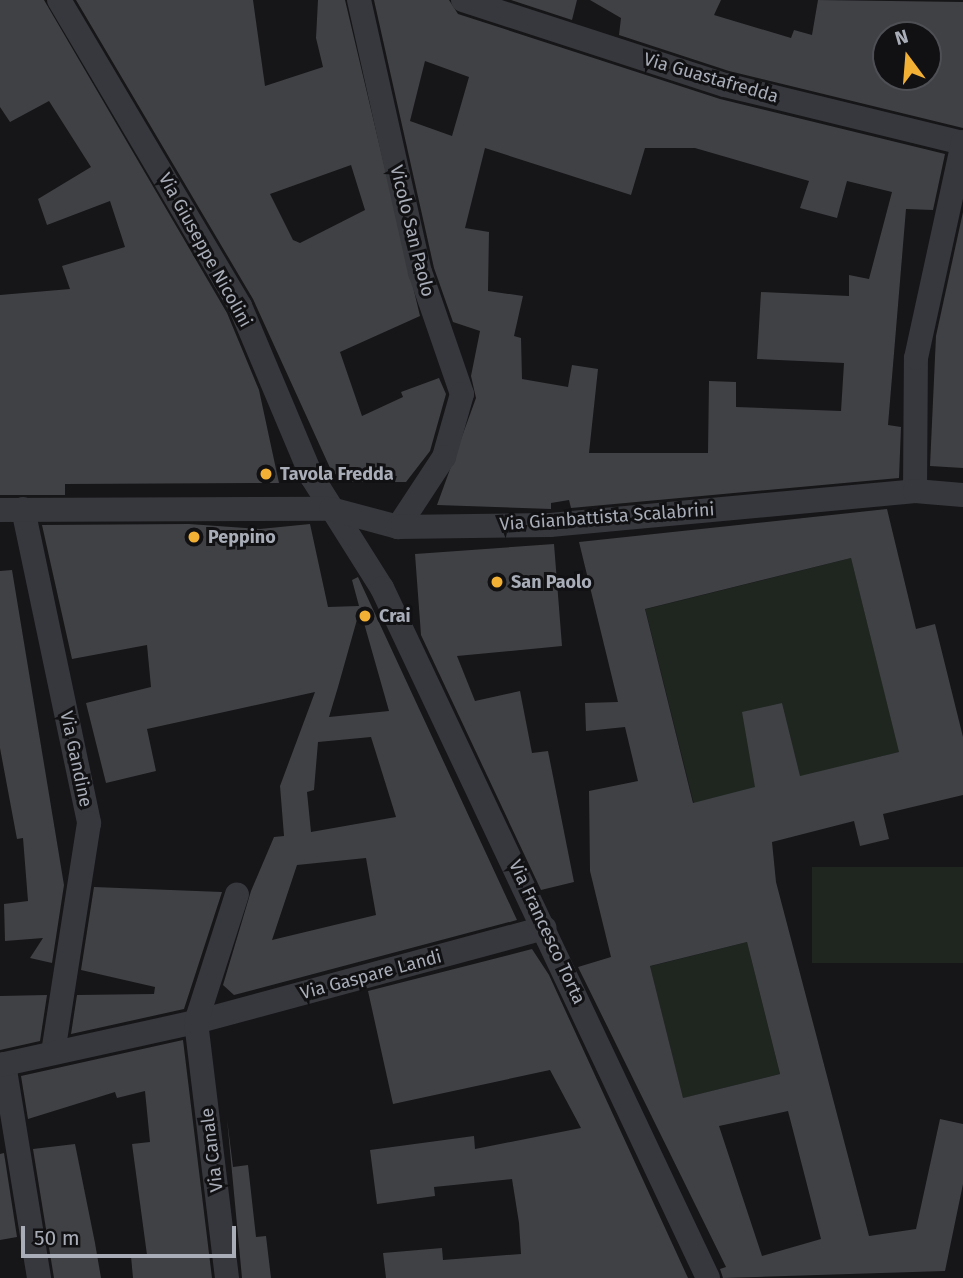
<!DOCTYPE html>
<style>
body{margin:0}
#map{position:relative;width:963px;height:1278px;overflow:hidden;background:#161618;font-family:"Fira Sans",sans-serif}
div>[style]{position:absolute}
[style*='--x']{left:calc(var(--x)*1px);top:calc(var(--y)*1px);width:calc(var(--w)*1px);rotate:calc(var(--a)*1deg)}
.green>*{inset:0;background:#1e261f;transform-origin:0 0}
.building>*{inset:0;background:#404145}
.minor>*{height:24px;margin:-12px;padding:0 12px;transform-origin:12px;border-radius:12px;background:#37383d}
.dots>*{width:19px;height:19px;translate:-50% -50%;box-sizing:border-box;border:4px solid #111113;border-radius:50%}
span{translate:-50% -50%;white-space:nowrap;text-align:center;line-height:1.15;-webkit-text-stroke:6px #111113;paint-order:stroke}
.street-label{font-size:18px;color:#a8adb8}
.poi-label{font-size:18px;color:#a8adb8;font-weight:700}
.left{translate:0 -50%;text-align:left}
.north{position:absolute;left:872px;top:21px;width:70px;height:70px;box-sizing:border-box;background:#111113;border:2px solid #4d4f55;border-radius:50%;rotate:344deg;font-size:19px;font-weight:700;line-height:28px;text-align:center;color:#a8adb8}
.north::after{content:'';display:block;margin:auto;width:24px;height:32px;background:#f2b134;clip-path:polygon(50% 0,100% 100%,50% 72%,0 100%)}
.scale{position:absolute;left:21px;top:1226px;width:215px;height:32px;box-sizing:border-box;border:4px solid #a8adb8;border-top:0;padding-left:9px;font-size:21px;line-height:24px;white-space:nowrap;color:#a8adb8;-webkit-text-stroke:5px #111113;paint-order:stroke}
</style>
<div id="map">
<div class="green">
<i style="left:851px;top:558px;width:200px;height:212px;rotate:76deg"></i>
<i style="left:812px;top:867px;width:151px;height:96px"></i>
<i style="left:747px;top:942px;width:136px;height:100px;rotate:76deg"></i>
</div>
<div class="building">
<i style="clip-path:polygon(0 0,44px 0,227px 313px,259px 390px,279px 483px,65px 484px,65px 495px,0 495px,0 295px,70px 289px,62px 266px,125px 247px,110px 201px,47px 225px,38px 199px,91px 167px,49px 101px,10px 122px,0 107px)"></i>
<i style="clip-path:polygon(evenodd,76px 0,253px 0,265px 86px,323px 67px,316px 38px,318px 0,345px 0,420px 316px,340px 352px,362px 416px,403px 397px,401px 392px,439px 378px,446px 394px,430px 451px,406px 482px,344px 482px,331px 470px,253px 299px,76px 0,351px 165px,365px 210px,300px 243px,293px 240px,270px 194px,351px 165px)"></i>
<i style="clip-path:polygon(evenodd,374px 0,449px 0,458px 14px,720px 99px,945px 154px,933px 210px,906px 209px,888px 425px,901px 427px,899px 478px,571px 508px,569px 500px,551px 503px,551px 509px,437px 505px,476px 398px,471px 376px,480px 331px,453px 322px,434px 268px,374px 0,425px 61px,469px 77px,452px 136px,410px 121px,425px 61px,374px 0,485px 148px,631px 195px,645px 148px,695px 148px,809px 181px,800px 208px,837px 218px,847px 181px,892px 192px,869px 279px,849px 275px,849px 296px,761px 292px,757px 359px,844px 363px,841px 411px,736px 407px,736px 382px,709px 381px,708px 453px,589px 453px,598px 369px,572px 365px,568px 387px,522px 379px,521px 338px,514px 336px,523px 296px,488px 291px,489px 232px,465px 228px,485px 148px)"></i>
<i style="clip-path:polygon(511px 0,577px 0,572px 20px)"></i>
<i style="clip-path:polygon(evenodd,590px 0,721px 0,714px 15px,791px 38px,794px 30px,812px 35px,818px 0,963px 2px,963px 128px,729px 71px,619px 35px,621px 18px,590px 0,886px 35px,928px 35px,928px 77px,886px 77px,886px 35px)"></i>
<i style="clip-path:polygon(963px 212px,963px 468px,930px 466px,936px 336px)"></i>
<i style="clip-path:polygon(evenodd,887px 509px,916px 629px,935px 624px,963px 737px,963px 795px,883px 814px,889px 839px,860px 846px,854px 821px,772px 842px,776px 882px,869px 1236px,916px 1229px,940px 1119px,963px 1124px,963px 1184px,945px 1271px,723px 1278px,720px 1269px,726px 1267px,578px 967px,611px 957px,590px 871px,589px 791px,638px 781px,625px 727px,586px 731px,585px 703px,618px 702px,579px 542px,887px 509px,851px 558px,899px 752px,800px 776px,782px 703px,742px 712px,755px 787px,693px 803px,645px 609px,851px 558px,887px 509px,747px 942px,780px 1074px,683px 1098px,650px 966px,747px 942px,887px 509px,788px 1111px,821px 1239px,762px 1256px,719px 1126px,788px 1111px)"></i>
<i style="clip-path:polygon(evenodd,189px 524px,260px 529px,310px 524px,328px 607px,359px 606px,352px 580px,358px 577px,517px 920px,234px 995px,223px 985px,251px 891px,274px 837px,284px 836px,280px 786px,315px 692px,147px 729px,156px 771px,106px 783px,86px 703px,151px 687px,147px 645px,72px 659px,42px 525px,189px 524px,360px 609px,389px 711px,329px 717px,338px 687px,360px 609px,189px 524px,371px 737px,396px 817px,311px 832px,307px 792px,314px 790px,318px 742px,371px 737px,189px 524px,366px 858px,376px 915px,272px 940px,297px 865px,366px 858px)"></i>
<i style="clip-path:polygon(554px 544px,562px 646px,457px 656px,475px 701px,520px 691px,532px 753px,548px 751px,574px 882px,541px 890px,421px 635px,415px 554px)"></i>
<i style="clip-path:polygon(12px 570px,64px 885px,52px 963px,30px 958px,43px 938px,5px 941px,4px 904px,28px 901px,23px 838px,17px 839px,0 748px,0 571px)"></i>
<i style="clip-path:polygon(94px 887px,222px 892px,184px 1009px,71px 1034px,77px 995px,154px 994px,155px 987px,81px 970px)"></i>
<i style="clip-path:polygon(532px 949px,549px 975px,688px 1278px,386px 1278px,383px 1253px,442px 1248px,443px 1260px,521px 1254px,519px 1223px,512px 1179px,434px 1187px,435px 1196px,377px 1204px,370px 1150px,474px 1136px,475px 1149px,581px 1128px,550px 1070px,393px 1104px,368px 991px)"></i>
<i style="clip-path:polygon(47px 995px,40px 1041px,0 1050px,0 996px)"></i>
<i style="clip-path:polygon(183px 1040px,212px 1278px,133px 1278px,131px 1256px,147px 1255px,132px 1144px,150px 1142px,145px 1091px,117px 1098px,115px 1092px,28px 1119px,21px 1076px)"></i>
<i style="clip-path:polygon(227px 1119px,233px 1167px,248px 1165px,256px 1237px,266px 1236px,271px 1278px,242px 1278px)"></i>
<i style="clip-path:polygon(75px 1144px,95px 1243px,101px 1278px,54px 1278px,33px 1149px)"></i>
<i style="clip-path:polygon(4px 1153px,17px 1237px,0 1240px,0 1154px)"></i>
</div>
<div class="minor">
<i style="--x:59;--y:0;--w:356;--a:59.4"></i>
<i style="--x:240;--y:306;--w:186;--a:67.2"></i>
<i style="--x:312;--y:477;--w:131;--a:57.8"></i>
<i style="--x:382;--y:588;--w:763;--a:64.71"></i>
<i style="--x:359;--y:0;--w:279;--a:77.4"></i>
<i style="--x:420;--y:272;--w:129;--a:71"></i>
<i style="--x:462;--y:394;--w:66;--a:105.9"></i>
<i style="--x:444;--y:457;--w:84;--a:123.3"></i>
<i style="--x:463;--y:0;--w:275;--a:18"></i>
<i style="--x:725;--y:85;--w:245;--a:13.7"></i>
<i style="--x:915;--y:491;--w:133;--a:-89.6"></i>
<i style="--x:916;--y:358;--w:221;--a:-77.7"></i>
<i style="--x:23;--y:509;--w:321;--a:78.1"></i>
<i style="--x:89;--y:823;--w:232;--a:98.9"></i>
<i style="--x:0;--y:510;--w:331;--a:-0.2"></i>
<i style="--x:331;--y:509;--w:69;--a:15"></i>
<i style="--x:398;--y:527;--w:152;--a:-0.8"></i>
<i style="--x:550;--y:525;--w:367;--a:-5.3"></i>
<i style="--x:915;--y:491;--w:48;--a:4.8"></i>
<i style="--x:4;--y:1064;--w:217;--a:80.7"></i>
<i style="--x:0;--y:1065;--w:201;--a:-12.4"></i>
<i style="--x:196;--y:1022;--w:361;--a:-15.1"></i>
<i style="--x:227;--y:1278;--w:258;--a:-96.9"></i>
<i style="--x:196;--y:1022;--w:134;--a:-72.2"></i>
</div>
<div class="dots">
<i style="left:266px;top:474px;background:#f2b134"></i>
<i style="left:194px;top:537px;background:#f2b134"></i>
<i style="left:497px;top:582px;background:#f2b134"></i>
<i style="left:365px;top:616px;background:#f2b134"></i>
</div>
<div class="street-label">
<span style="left:711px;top:78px;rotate:16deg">Via Guastafredda</span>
<span style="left:412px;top:231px;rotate:76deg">Vicolo San Paolo</span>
<span style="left:205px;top:250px;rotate:61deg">Via Giuseppe Nicolini</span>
<span style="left:607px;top:517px;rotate:-4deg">Via Gianbattista Scalabrini</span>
<span style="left:76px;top:759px;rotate:78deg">Via Gandine</span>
<span style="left:547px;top:932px;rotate:65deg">Via Francesco Torta</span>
<span style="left:371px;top:975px;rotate:-15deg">Via Gaspare Landi</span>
<span style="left:212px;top:1150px;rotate:-97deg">Via Canale</span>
</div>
<div class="poi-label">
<span class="left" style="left:280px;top:474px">Tavola Fredda</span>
<span class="left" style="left:208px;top:537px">Peppino</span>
<span class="left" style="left:511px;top:582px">San Paolo</span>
<span class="left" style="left:379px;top:616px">Crai</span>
</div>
<div class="north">N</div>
<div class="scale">50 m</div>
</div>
